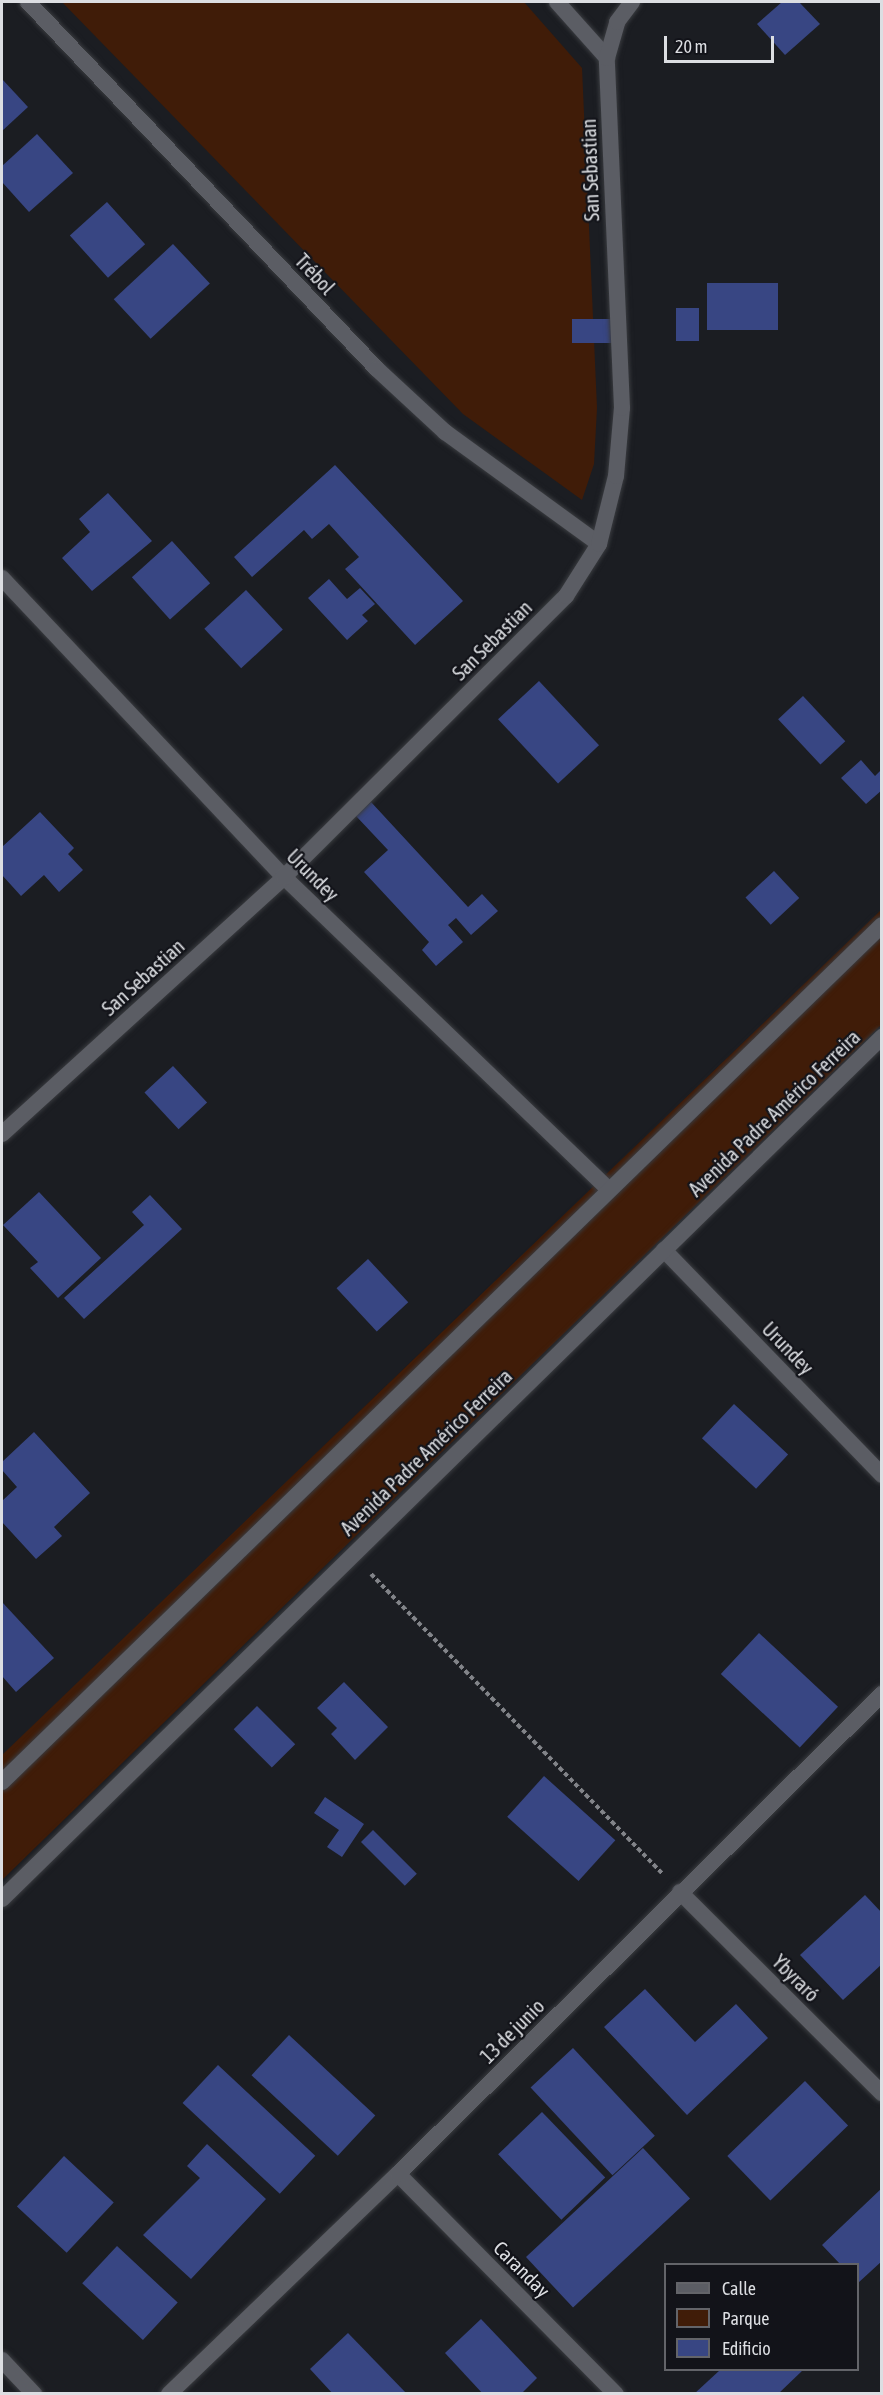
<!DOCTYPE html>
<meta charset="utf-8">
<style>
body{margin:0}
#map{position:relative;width:883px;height:2395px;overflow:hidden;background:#1b1d22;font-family:"Asap Condensed",sans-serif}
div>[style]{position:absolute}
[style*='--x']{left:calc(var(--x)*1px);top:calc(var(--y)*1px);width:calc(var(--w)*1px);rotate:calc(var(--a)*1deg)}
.green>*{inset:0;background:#401c08}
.building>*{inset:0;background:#384683;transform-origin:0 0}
.path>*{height:4px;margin-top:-2px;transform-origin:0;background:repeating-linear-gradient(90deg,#828489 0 4.5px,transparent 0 7.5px)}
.roads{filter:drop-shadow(0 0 2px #393b3f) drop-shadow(0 0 2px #393b3f)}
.minor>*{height:16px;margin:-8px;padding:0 8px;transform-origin:8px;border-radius:8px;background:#5b5d64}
.tertiary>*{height:16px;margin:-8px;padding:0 8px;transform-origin:8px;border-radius:8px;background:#5b5d64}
span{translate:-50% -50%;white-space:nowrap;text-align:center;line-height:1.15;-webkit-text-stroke:4.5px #121319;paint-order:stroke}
.street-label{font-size:20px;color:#dcdee2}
.frame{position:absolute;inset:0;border:3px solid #dcdee2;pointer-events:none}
.legend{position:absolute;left:664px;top:2263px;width:195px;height:108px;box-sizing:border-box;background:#121319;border:2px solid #636469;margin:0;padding:8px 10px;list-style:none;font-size:18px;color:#dcdee2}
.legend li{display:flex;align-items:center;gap:12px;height:30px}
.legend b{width:30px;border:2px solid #636469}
.scale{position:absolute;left:664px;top:36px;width:110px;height:27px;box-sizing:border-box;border:3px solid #dcdee2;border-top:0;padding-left:8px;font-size:18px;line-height:21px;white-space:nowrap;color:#dcdee2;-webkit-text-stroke:4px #121319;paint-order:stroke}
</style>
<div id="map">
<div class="green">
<i style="clip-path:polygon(62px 2px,524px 2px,582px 68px,597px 408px,594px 464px,582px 500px,463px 414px)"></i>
<i style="clip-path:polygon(881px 910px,881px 1025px,2px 1880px,2px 1755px)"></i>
</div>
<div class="building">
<i style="clip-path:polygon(782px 2px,799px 2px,820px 24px,785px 55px,757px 24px)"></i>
<i style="clip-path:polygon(2px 79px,28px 107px,2px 131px)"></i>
<i style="clip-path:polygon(37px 134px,73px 173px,29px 212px,2px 182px,2px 166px)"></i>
<i style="left:107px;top:202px;width:57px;height:50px;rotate:48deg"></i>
<i style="left:173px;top:244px;width:54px;height:81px;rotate:47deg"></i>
<i style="left:707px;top:283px;width:71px;height:47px"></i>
<i style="left:676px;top:308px;width:23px;height:33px"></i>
<i style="left:572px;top:319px;width:43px;height:24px"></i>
<i style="clip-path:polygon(335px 465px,463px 601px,415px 645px,345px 569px,359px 557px,329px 524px,312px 539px,304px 530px,252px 577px,234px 557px)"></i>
<i style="clip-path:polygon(108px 493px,152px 541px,92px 591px,62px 558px,90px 532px,79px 519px)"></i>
<i style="left:172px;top:541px;width:57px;height:54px;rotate:48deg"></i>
<i style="clip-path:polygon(329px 579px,347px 599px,360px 588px,375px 604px,362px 615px,368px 621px,347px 640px,308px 598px)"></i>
<i style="left:246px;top:590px;width:54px;height:57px;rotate:47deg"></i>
<i style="left:539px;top:681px;width:88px;height:56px;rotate:47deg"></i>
<i style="left:803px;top:696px;width:62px;height:34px;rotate:47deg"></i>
<i style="clip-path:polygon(861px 760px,875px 776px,882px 769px,882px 790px,866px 804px,841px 778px)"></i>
<i style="clip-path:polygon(371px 802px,468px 907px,482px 894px,498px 911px,471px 935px,456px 918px,448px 925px,463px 942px,436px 966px,422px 950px,429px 942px,364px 872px,388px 850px,356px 816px)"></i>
<i style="clip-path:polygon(40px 812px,74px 848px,68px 854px,83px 870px,59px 892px,44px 875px,21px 896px,2px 875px,2px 847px)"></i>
<i style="left:774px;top:871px;width:37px;height:39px;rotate:47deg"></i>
<i style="left:173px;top:1066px;width:50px;height:39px;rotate:47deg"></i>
<i style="clip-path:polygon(39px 1192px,101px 1258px,58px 1298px,30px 1268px,38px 1262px,3px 1225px)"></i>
<i style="clip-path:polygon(150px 1195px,182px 1229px,84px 1319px,64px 1298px,144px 1225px,132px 1212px)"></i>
<i style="left:368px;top:1259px;width:59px;height:43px;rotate:47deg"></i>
<i style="left:734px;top:1404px;width:74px;height:47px;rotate:43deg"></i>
<i style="clip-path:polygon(34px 1432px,90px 1493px,54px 1527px,62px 1536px,36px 1559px,2px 1522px,2px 1501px,17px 1487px,2px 1470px,2px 1462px)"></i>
<i style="clip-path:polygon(2px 1602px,54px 1658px,16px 1692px,2px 1676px)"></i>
<i style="left:759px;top:1633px;width:108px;height:56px;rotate:43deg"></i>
<i style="clip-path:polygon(344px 1682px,388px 1727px,355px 1760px,331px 1734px,337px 1728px,317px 1708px)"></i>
<i style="left:257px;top:1706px;width:54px;height:33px;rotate:45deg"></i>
<i style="left:544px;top:1776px;width:96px;height:55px;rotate:42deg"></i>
<i style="clip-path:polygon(325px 1797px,364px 1824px,342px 1857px,327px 1847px,339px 1830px,314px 1813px)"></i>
<i style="left:373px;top:1830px;width:62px;height:17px;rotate:45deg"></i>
<i style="clip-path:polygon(865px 1895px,882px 1913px,882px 1964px,843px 2000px,800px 1955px)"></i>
<i style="clip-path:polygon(645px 1989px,695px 2042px,736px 2004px,768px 2038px,687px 2115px,604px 2027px)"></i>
<i style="left:289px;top:2035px;width:118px;height:55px;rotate:43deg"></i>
<i style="left:573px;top:2048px;width:120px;height:58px;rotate:47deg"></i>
<i style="left:218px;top:2065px;width:133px;height:52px;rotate:43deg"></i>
<i style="left:805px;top:2081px;width:62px;height:108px;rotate:46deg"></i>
<i style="left:542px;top:2112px;width:91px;height:61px;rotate:46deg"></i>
<i style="clip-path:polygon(207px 2144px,266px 2199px,191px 2279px,143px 2235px,200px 2178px,187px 2166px)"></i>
<i style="left:643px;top:2148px;width:69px;height:160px;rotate:47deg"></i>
<i style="left:64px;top:2156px;width:68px;height:69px;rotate:43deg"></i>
<i style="clip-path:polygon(882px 2188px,882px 2261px,858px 2283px,858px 2264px,840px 2264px,822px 2245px)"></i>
<i style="left:117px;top:2246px;width:83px;height:51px;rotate:43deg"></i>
<i style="clip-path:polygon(481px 2319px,537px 2378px,521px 2394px,483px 2394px,445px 2353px)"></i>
<i style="clip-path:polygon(348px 2333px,407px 2394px,333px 2394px,310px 2369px)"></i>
<i style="clip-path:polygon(720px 2370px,803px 2370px,778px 2394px,694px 2394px)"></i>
</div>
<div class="path">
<i style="--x:371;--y:1574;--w:419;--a:45.8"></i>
</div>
<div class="roads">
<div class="minor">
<i style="--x:28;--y:2;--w:506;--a:46.44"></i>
<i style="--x:377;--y:369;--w:93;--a:42.8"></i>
<i style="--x:445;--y:432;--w:190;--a:36"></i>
<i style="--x:557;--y:2;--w:75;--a:48.2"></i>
<i style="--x:2;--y:578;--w:411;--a:46.7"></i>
<i style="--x:284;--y:877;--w:450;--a:43.9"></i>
<i style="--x:2;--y:1134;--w:382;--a:-42.3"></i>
<i style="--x:284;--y:877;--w:398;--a:-44.9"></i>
<i style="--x:566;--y:596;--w:62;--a:-57.6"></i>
<i style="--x:599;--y:544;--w:70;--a:-76"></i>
<i style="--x:616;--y:476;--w:68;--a:-85"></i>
<i style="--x:622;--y:408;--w:350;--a:-92.5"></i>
<i style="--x:607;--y:58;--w:37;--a:-74"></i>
<i style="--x:617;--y:22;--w:25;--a:-53"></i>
<i style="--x:664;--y:1250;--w:313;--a:45.9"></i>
<i style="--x:680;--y:1892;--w:285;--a:44.9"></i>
<i style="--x:398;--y:2174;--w:310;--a:45.3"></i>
<i style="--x:2;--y:2360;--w:47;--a:46.7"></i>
<i style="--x:169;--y:2394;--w:318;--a:-43.9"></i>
<i style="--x:398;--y:2174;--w:682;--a:-44.76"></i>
</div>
<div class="tertiary">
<i style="--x:2;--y:1782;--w:1228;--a:-44.24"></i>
<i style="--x:2;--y:1899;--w:1232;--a:-44.41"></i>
</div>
</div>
<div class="street-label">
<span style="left:590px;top:170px;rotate:-92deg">San Sebastian</span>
<span style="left:315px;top:274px;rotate:47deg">Trébol</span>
<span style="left:492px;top:640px;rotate:-45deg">San Sebastian</span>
<span style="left:313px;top:875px;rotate:45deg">Urundey</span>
<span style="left:143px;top:977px;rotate:-42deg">San Sebastian</span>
<span style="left:774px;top:1113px;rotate:-44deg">Avenida Padre Américo Ferreira</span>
<span style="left:788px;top:1348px;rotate:46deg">Urundey</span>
<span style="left:426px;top:1452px;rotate:-44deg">Avenida Padre Américo Ferreira</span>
<span style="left:796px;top:1978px;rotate:45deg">Ybyraró</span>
<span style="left:512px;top:2031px;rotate:-45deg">13 de junio</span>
<span style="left:522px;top:2269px;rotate:45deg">Caranday</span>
</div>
<div class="frame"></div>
<ul class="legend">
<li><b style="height:8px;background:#5b5d64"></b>Calle</li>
<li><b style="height:16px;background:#401c08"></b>Parque</li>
<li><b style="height:16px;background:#384683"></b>Edificio</li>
</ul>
<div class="scale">20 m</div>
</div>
